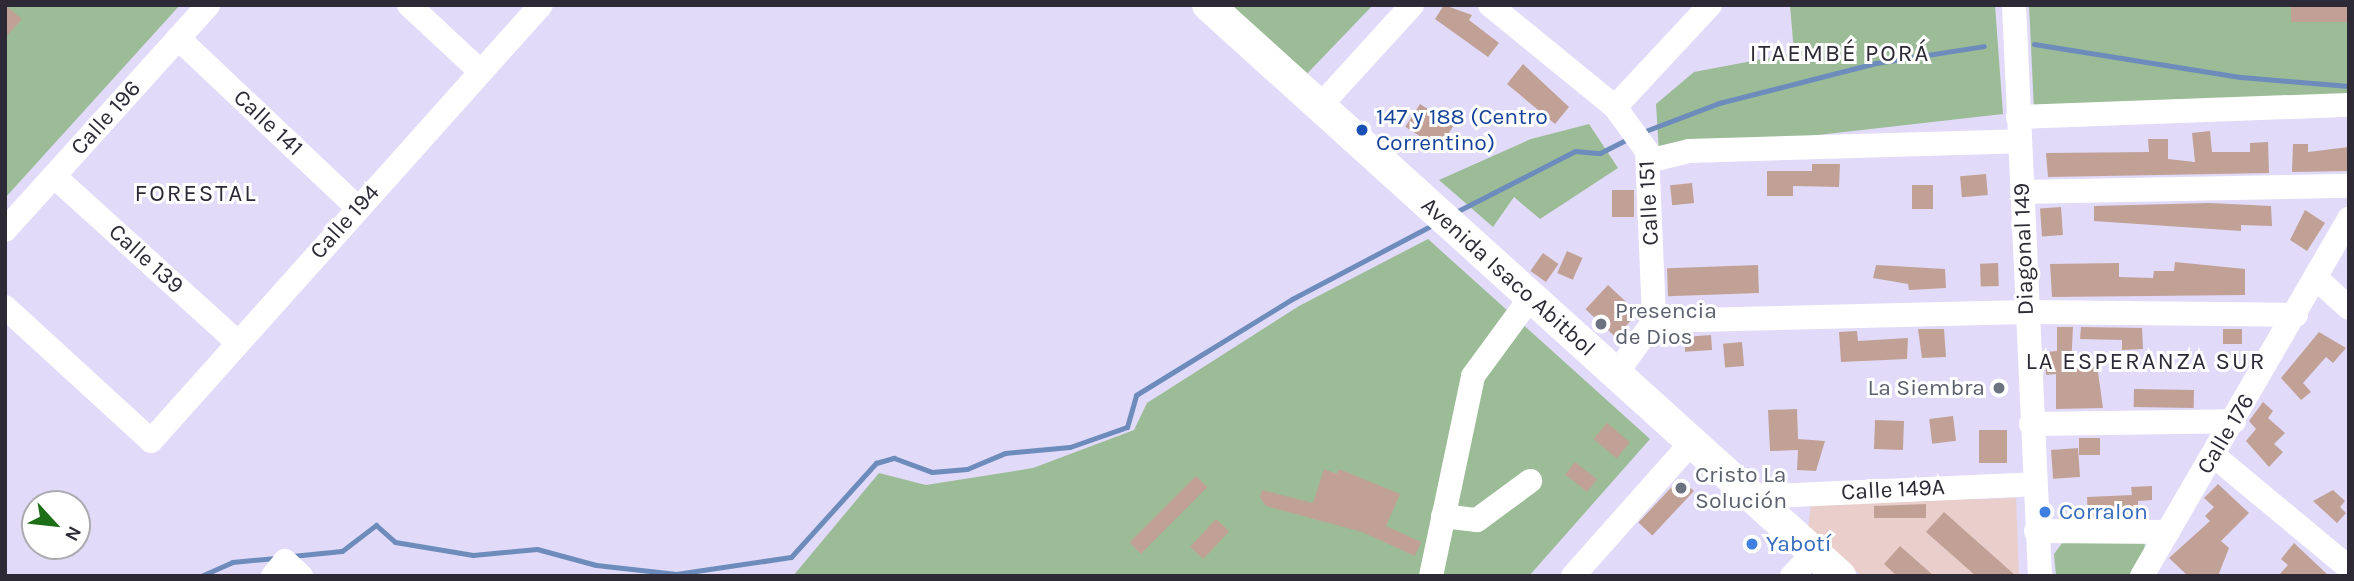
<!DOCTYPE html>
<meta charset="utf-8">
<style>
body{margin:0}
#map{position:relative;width:2354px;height:581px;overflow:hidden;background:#e1daf8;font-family:Karla,sans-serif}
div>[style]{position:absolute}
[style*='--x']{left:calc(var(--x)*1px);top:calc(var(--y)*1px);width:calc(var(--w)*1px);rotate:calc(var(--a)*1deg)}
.education>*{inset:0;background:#e9cecb}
.green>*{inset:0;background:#9cbc97}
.stream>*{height:5px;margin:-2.5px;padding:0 2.5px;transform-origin:2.5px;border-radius:2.5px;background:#6d8cbc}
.building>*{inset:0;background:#c1a196;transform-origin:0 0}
.minor>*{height:24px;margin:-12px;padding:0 12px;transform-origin:12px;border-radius:12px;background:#fff}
.major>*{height:32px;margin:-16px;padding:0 16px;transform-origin:16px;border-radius:16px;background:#fff}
.dots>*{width:19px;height:19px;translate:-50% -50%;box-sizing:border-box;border:4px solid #fff;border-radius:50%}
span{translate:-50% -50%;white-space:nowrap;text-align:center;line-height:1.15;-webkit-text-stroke:6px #fff;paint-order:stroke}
.transit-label{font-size:23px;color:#164399}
.left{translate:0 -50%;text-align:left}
.street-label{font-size:23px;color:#2d2a35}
.worship-label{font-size:23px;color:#5b616d}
.right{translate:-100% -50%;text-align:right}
.shop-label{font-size:23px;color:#366cbe}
.neighbourhood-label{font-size:24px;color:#2d2a35;letter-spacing:2px}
.frame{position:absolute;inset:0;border:7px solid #2d2a35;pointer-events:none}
.north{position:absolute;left:21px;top:490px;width:70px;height:70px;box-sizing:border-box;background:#fff;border:2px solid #abaaae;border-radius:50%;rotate:117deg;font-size:19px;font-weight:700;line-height:28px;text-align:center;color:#2d2a35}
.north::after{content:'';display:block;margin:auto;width:24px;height:32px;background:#1d6f17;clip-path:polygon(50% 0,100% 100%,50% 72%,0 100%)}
</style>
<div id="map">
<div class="education">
<i style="clip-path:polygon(2016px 498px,2019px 576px,1862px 576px,1808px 530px,1811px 504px)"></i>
</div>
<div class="green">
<i style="clip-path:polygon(5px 5px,180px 5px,5px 198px)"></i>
<i style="clip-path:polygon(1221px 5px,1373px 5px,1300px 81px)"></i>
<i style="clip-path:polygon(1790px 5px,1995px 5px,2003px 114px,1659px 153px,1656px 104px,1694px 72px,1794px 53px)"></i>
<i style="clip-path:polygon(2029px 5px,2349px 5px,2349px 94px,2034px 110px)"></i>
<i style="clip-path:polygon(1589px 124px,1618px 168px,1540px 219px,1514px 197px,1493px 227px,1439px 180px,1531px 139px)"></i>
<i style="clip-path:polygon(1428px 239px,1650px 439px,1529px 576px,793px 576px,879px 473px,926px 485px,1033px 468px,1134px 430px,1147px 403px,1299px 306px)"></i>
<i style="clip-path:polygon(2063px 542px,2145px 542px,2144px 553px,2131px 576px,2056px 576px,2054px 554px)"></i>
</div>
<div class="stream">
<i style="--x:2034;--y:44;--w:210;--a:9.1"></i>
<i style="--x:2241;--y:77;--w:108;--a:4.8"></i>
<i style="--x:1640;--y:133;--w:85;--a:-20.8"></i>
<i style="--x:1719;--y:103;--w:162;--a:-14.3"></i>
<i style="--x:1876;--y:63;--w:109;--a:-8.9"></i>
<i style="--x:1454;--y:213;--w:136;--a:-27.1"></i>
<i style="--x:1575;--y:151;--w:25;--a:5"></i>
<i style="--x:1600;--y:153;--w:31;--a:-27"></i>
<i style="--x:292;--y:556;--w:50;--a:-5.7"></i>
<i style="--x:342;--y:551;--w:43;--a:-37.4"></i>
<i style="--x:376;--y:525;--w:25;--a:42"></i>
<i style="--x:395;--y:542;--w:79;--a:9.5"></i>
<i style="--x:473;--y:555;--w:64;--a:-5.4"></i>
<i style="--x:537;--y:549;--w:61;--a:15.2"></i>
<i style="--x:596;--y:565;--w:81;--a:6.4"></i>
<i style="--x:676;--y:574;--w:116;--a:-8.4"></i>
<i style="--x:791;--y:557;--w:127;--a:-47.9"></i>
<i style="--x:876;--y:463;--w:19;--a:-16"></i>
<i style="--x:894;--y:458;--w:40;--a:20.2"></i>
<i style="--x:932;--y:472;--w:35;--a:-5"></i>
<i style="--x:967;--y:469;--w:41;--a:-22.8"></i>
<i style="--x:1005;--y:453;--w:65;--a:-5.3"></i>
<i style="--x:1070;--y:447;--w:60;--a:-19.3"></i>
<i style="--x:1127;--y:427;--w:33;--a:-74"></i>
<i style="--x:1136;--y:395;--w:183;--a:-31.6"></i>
<i style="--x:1292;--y:299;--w:163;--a:-27.8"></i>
<i style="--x:201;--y:576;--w:34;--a:-24"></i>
<i style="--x:232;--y:562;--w:44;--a:-5.2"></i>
</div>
<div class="building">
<i style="clip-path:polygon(5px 5px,22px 19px,5px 38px)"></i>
<i style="clip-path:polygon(1444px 5px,1472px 15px,1469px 20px,1499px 43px,1488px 57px,1435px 19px)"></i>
<i style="left:2291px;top:5px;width:58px;height:17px"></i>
<i style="clip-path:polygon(1523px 64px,1569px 107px,1555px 124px,1507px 84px)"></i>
<i style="left:1420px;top:104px;width:40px;height:27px;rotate:33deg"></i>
<i style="clip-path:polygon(2210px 131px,2212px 152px,2250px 152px,2250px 143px,2268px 142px,2269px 173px,2048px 177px,2046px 153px,2149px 152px,2148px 139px,2168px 139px,2168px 159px,2195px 162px,2192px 133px)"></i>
<i style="clip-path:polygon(2293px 144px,2308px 144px,2308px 152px,2349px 147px,2349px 171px,2292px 172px)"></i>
<i style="clip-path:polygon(1812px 164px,1840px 164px,1839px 187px,1793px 186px,1793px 196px,1767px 196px,1767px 171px,1812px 171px)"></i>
<i style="left:1986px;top:174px;width:21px;height:26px;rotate:85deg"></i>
<i style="left:1692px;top:183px;width:20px;height:22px;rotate:84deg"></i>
<i style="left:1912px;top:185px;width:21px;height:24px"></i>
<i style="left:1612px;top:190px;width:22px;height:27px"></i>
<i style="clip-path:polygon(2209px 203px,2271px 206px,2272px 226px,2241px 225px,2241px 231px,2094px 221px,2094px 206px)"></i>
<i style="left:2061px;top:207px;width:28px;height:21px;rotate:86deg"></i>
<i style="clip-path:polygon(2305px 210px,2325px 223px,2307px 251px,2290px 240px)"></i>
<i style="left:1567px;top:251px;width:17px;height:24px;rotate:24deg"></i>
<i style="left:1543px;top:253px;width:19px;height:22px;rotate:35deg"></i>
<i style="clip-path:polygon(2175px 262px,2245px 269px,2245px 295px,2052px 297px,2050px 264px,2119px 263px,2119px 277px,2153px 278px,2154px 271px,2174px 271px)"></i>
<i style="left:1998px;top:263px;width:23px;height:18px;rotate:88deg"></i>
<i style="left:1758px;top:265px;width:28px;height:91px;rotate:88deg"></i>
<i style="clip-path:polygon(1876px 265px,1945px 269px,1946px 288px,1909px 290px,1908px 284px,1873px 278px)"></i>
<i style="left:1608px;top:285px;width:41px;height:33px;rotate:43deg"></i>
<i style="clip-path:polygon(2057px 327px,2073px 327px,2071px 365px,2097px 365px,2103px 408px,2056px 409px,2056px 374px,2046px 375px,2045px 352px,2057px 351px)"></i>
<i style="clip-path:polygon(2081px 327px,2142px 328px,2143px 349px,2122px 350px,2122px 340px,2080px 339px)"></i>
<i style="clip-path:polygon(1918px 329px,1944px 329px,1946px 357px,1922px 358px)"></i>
<i style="left:2223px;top:329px;width:19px;height:15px"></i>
<i style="clip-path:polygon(1857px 331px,1858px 341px,1908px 338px,1907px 359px,1841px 362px,1839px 332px)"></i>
<i style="clip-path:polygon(2319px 332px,2346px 348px,2333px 363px,2326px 357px,2303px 383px,2311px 392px,2301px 400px,2281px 378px)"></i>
<i style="left:1711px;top:335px;width:15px;height:27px;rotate:86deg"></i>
<i style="left:1742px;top:342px;width:24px;height:19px;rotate:85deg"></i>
<i style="left:2134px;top:389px;width:60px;height:18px;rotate:1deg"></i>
<i style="clip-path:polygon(2263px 402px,2273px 411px,2268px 418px,2285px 433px,2274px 444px,2283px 452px,2269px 467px,2246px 441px,2256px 429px,2249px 421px)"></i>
<i style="clip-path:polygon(1797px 409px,1798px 439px,1825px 441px,1816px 471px,1797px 470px,1798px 450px,1770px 451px,1768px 410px)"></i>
<i style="left:1953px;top:416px;width:25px;height:24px;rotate:83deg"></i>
<i style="left:1875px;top:420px;width:29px;height:29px;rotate:2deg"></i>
<i style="left:1607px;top:423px;width:30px;height:21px;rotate:40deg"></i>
<i style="left:1979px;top:430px;width:28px;height:33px"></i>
<i style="left:2079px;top:438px;width:21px;height:17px"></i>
<i style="left:2078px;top:448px;width:29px;height:27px;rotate:86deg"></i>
<i style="left:1575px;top:462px;width:28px;height:16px;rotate:38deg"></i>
<i style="clip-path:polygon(1324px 469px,1337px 474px,1339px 469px,1400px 494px,1386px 526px,1421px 542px,1415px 556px,1362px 532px,1266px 506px,1260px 497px,1262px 490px,1313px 503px)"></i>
<i style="left:1196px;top:476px;width:16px;height:94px;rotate:45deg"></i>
<i style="left:1680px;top:478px;width:19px;height:61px;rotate:43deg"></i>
<i style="clip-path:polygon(2218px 484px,2249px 513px,2221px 541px,2229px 548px,2218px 576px,2188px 576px,2169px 558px,2210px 521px,2205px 516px,2214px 507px,2204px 498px)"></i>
<i style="clip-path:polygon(2152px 486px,2152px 500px,2138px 501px,2138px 517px,2088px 517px,2087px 497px,2132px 495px,2131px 487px)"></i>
<i style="clip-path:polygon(2333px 490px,2345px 501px,2340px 507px,2346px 513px,2337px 523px,2313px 501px)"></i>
<i style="clip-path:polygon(1926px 504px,1926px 518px,1874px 518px,1874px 506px)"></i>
<i style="clip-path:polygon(1944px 512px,2016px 576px,1976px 576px,1926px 532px)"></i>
<i style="left:1216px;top:519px;width:18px;height:38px;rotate:43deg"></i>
<i style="clip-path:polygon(2294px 543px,2329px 576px,2278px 576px,2288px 565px,2281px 559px)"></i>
<i style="clip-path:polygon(1900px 546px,1934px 576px,1897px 576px,1884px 564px)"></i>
</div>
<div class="minor">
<i style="--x:409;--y:5;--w:98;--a:42.9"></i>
<i style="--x:1490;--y:5;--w:161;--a:39.2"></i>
<i style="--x:1615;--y:107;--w:54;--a:54"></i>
<i style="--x:1647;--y:151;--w:170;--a:87.6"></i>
<i style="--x:1654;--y:321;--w:65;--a:125.6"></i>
<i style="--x:2014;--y:5;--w:572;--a:87.39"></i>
<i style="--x:178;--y:38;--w:248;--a:43.4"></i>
<i style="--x:1319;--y:107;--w:138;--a:-47.6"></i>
<i style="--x:1615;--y:107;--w:139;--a:-47"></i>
<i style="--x:2018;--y:117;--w:331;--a:-2.1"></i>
<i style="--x:1648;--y:161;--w:42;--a:-13.7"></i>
<i style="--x:1689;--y:151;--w:330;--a:-1.7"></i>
<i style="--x:54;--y:176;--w:247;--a:42.2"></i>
<i style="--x:2022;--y:192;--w:327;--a:-1.1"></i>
<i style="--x:5;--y:230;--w:303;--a:-47.9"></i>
<i style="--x:2317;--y:279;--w:43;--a:42.2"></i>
<i style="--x:5;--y:307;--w:198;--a:42.5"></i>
<i style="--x:151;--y:441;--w:585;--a:-48.19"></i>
<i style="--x:1654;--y:321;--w:372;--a:-1.4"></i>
<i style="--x:2026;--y:312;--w:270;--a:0.6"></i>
<i style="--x:2031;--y:424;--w:203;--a:-0.8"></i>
<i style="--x:2213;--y:455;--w:177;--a:39.7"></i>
<i style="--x:1752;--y:497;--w:282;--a:-2.6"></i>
<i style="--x:1443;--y:516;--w:34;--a:7"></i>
<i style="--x:1477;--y:520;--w:66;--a:-36.3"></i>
<i style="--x:2036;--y:531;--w:132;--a:0.4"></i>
<i style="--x:273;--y:576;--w:19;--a:-51"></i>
<i style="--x:285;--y:561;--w:22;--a:43"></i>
<i style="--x:1431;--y:576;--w:204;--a:-78.1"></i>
<i style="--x:1473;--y:376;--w:98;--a:-53.7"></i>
<i style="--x:1573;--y:576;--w:179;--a:-48.4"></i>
<i style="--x:1792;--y:576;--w:33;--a:-47"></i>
<i style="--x:2142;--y:576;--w:413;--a:-59.9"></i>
</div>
<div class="major">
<i style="--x:1208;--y:5;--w:852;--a:42.1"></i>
</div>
<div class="dots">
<i style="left:1362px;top:130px;background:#1a4fb4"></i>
<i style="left:1601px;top:324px;background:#6b7280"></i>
<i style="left:1999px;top:388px;background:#6b7280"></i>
<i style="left:1681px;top:488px;background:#6b7280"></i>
<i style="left:2045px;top:512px;background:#3f7fe0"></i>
<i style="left:1752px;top:544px;background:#3f7fe0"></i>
</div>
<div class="transit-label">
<span class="left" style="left:1376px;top:130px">147 y 188 (Centro<br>Correntino)</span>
</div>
<div class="street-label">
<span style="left:106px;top:118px;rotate:-48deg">Calle 196</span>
<span style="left:268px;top:123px;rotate:43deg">Calle 141</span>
<span style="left:1649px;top:203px;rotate:-93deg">Calle 151</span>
<span style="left:345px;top:222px;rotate:-48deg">Calle 194</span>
<span style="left:2024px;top:249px;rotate:-92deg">Diagonal 149</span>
<span style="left:146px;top:259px;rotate:42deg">Calle 139</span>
<span style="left:1508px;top:277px;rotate:42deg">Avenida Isaco Abitbol</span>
<span style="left:2226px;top:434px;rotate:-59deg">Calle 176</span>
<span style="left:1893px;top:490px;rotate:-3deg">Calle 149A</span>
</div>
<div class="worship-label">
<span class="left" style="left:1615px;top:324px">Presencia<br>de Dios</span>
<span class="right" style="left:1985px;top:388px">La Siembra</span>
<span class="left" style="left:1695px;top:488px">Cristo La<br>Solución</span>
</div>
<div class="shop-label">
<span class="left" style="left:2059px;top:512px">Corralon</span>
<span class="left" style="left:1766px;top:544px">Yabotí</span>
</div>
<div class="neighbourhood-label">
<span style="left:1840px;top:54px">ITAEMBÉ PORÁ</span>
<span style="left:196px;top:194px">FORESTAL</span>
<span style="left:2146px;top:362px">LA ESPERANZA SUR</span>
</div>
<div class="frame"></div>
<div class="north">N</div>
</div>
